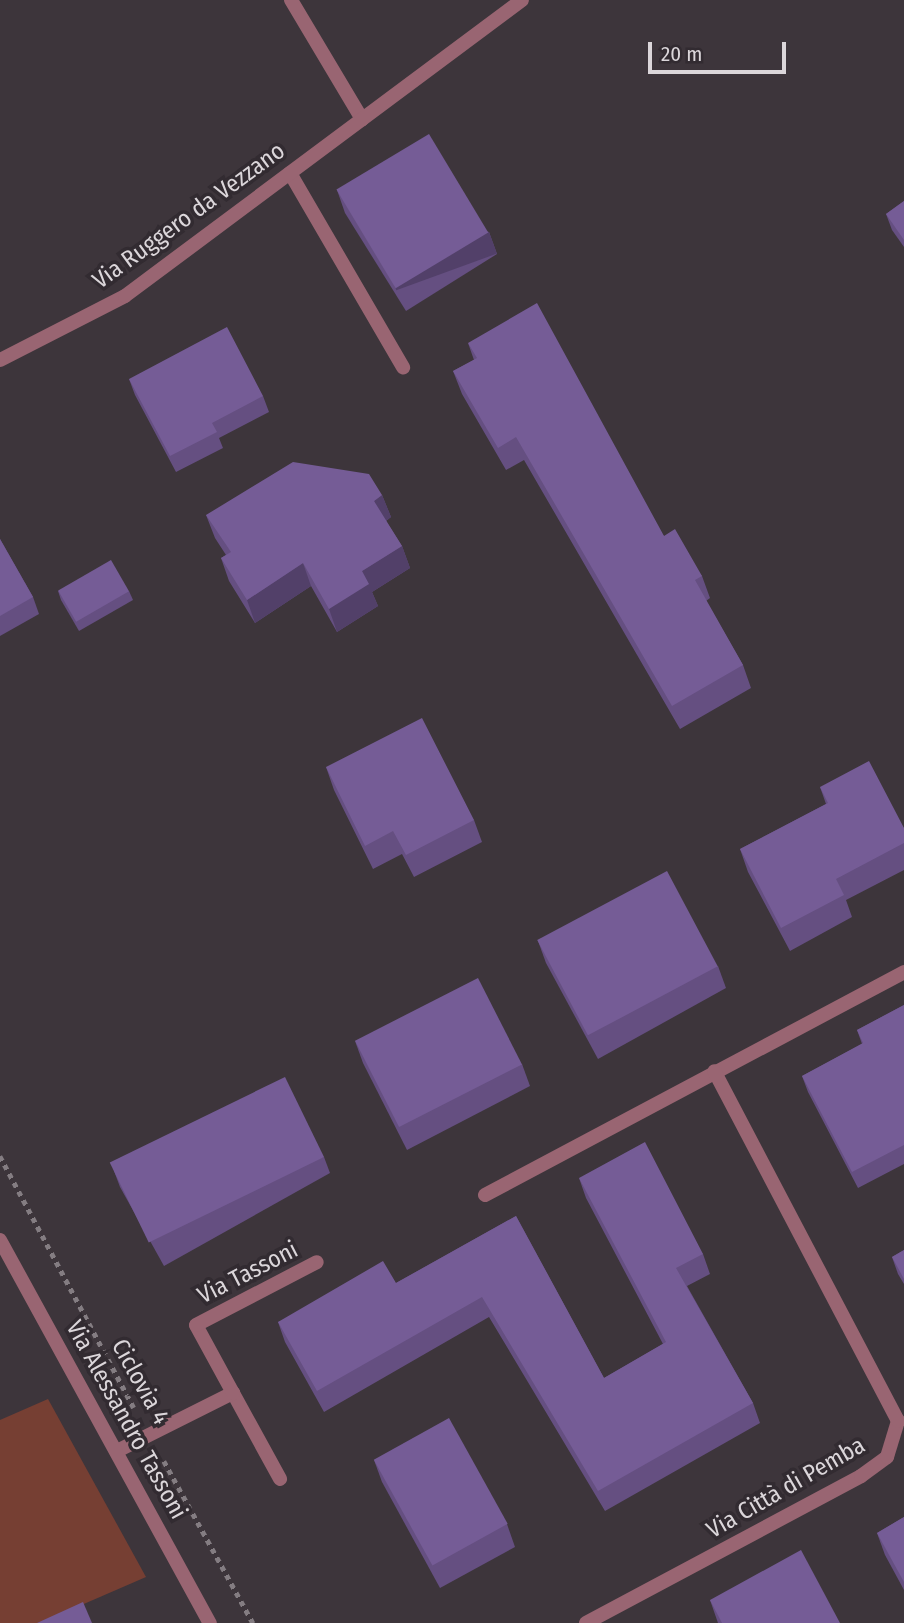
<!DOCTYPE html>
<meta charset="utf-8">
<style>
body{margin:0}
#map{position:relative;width:904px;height:1623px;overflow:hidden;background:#3d353b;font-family:"Fira Sans Condensed",sans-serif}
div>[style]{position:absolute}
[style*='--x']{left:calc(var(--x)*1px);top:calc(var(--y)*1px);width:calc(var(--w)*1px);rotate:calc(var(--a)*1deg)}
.green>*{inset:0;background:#763f33}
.path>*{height:4.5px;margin-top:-2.25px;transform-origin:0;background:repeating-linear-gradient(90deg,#847d82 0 5px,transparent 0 10px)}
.minor>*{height:14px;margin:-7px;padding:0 7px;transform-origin:7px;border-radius:7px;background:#996572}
.tertiary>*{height:14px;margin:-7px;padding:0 7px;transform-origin:7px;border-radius:7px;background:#996572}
.wall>*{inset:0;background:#654f81}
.shaded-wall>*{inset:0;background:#524069;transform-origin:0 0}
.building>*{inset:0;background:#755c96;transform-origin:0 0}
span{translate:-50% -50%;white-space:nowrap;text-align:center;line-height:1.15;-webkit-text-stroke:7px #322b31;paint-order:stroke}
.street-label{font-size:24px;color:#dbd6da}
.scale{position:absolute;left:648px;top:42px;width:138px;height:32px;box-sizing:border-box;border:4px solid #dbd6da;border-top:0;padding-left:9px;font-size:21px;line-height:24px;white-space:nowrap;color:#dbd6da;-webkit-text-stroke:5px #322b31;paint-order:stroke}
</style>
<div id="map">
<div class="green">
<i style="clip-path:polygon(48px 1399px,146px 1577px,40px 1623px,0 1623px,0 1420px)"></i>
</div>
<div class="path">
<i style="--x:0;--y:1156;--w:285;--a:62"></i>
<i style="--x:164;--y:1461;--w:185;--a:61.2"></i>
</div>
<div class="minor">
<i style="--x:291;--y:0;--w:139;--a:59.2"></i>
<i style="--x:290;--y:173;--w:225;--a:59.8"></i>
<i style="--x:0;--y:360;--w:140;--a:-27.1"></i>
<i style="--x:125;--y:296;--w:495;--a:-36.7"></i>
<i style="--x:485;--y:1195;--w:475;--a:-28"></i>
<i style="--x:233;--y:1393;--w:98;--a:61.3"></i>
<i style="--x:117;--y:1451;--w:130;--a:-26.6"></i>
<i style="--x:233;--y:1393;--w:77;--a:-118.6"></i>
<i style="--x:196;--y:1325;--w:136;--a:-27.5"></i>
<i style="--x:586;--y:1623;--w:312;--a:-28.1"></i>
<i style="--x:861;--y:1476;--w:32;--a:-36"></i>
<i style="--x:887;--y:1457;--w:38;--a:-73"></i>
<i style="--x:898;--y:1421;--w:395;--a:-117.7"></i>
</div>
<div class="tertiary">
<i style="--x:0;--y:1240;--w:437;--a:61.3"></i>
</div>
<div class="wall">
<i style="clip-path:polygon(337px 190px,489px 232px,497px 254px,406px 311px,345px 213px)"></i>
<i style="clip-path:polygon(904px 201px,904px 247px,892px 230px,886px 214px)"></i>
<i style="clip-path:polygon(468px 343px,664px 536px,702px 576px,710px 598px,706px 601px,743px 665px,751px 688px,680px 729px,524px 460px,506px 470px,462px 394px,453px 371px,474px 360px)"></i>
<i style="clip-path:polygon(129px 379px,263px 396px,269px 412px,219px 438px,223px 448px,176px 472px,135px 395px)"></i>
<i style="clip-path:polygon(382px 495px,391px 517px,386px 521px,402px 546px,410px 568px,372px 592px,378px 606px,337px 632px,311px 586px,255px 623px,229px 581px,221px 558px,226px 555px,215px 538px,206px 515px)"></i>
<i style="clip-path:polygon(0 539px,33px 597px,39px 614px,0 636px)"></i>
<i style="clip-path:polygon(58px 591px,129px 591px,133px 600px,79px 631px,61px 600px)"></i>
<i style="clip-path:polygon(326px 767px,474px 820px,482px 842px,414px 877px,402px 854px,373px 869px,334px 790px)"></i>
<i style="clip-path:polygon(820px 787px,904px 828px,904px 870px,846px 900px,852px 917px,790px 951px,748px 872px,740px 849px,826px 804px)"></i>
<i style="clip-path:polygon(538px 941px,718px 966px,726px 988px,598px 1059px,546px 963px)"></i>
<i style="clip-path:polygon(904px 1005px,904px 1164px,858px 1188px,808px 1092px,802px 1076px,862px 1044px,857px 1030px)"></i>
<i style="clip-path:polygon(355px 1041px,522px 1064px,530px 1086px,407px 1150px,363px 1063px)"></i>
<i style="clip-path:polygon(324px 1157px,330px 1173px,164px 1266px,120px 1187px,114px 1171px)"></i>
<i style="clip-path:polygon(579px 1178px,703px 1254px,710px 1274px,687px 1286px,753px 1403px,760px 1423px,605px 1511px,489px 1317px,324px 1412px,285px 1342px,278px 1322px,396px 1283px,516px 1216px,604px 1378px,663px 1344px,586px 1198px)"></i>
<i style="clip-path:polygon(904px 1250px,904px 1284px,898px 1274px,892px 1257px)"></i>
<i style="clip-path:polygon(374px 1460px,507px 1524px,515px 1547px,440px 1588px,382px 1482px)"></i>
<i style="clip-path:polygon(904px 1517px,904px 1590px,885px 1555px,877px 1533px)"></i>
<i style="clip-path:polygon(710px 1600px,840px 1623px,718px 1623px)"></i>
</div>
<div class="shaded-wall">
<i style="left:489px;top:232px;width:23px;height:107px;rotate:70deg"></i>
<i style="clip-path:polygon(382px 495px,391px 517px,382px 524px,374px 501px)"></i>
<i style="clip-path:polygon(402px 546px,410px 568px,372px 592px,378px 606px,337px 632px,329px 609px,362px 571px)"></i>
<i style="clip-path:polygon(303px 563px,311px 586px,255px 623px,247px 600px)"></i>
</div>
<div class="building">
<i style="left:429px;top:134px;width:115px;height:108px;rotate:59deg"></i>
<i style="clip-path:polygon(904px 201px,904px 240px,886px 214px)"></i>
<i style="clip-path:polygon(537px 303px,664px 536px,675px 529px,702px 576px,695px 580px,743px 665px,672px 706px,516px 437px,498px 448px,453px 371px,477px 358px,468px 343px)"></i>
<i style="clip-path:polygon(227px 327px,263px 396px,212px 423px,217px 432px,170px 456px,129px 379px)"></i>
<i style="clip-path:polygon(293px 462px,369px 474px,382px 495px,374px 501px,402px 546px,362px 571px,369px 584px,329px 609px,303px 563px,247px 600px,221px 558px,231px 552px,206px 515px)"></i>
<i style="clip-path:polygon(0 539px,33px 597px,0 616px)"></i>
<i style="left:111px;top:560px;width:36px;height:61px;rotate:60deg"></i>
<i style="clip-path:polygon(422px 718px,474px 820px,406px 855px,393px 831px,365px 846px,326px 767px)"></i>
<i style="clip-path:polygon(869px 761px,904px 828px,904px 843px,836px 879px,844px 895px,781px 928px,740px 849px,828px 803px,820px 787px)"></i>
<i style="left:667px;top:871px;width:108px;height:147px;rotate:62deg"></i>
<i style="left:478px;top:978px;width:97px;height:138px;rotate:63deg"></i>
<i style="clip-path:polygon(904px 1005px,904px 1145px,852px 1172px,802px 1076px,863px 1043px,857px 1030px)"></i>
<i style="left:285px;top:1077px;width:89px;height:195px;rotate:64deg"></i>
<i style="clip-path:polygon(645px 1142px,703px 1254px,676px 1268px,753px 1403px,598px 1491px,482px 1297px,317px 1391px,278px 1322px,383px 1261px,396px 1283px,516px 1216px,604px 1378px,666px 1342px,579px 1178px)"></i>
<i style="clip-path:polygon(904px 1250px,904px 1279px,892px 1257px)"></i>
<i style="left:449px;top:1418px;width:121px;height:86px;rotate:61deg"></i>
<i style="clip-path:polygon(904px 1517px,904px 1582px,877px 1533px)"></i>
<i style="clip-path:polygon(801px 1550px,840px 1623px,722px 1623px,710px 1600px)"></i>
<i style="clip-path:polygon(83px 1602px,92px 1623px,37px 1623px)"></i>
</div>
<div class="street-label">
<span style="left:189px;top:216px;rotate:-36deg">Via Ruggero da Vezzano</span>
<span style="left:248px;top:1273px;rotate:-27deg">Via Tassoni</span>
<span style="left:140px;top:1382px;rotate:61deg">Ciclovia 4</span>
<span style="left:126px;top:1420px;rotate:61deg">Via Alessandro Tassoni</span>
<span style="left:786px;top:1488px;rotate:-30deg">Via Città di Pemba</span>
</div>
<div class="scale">20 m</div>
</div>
